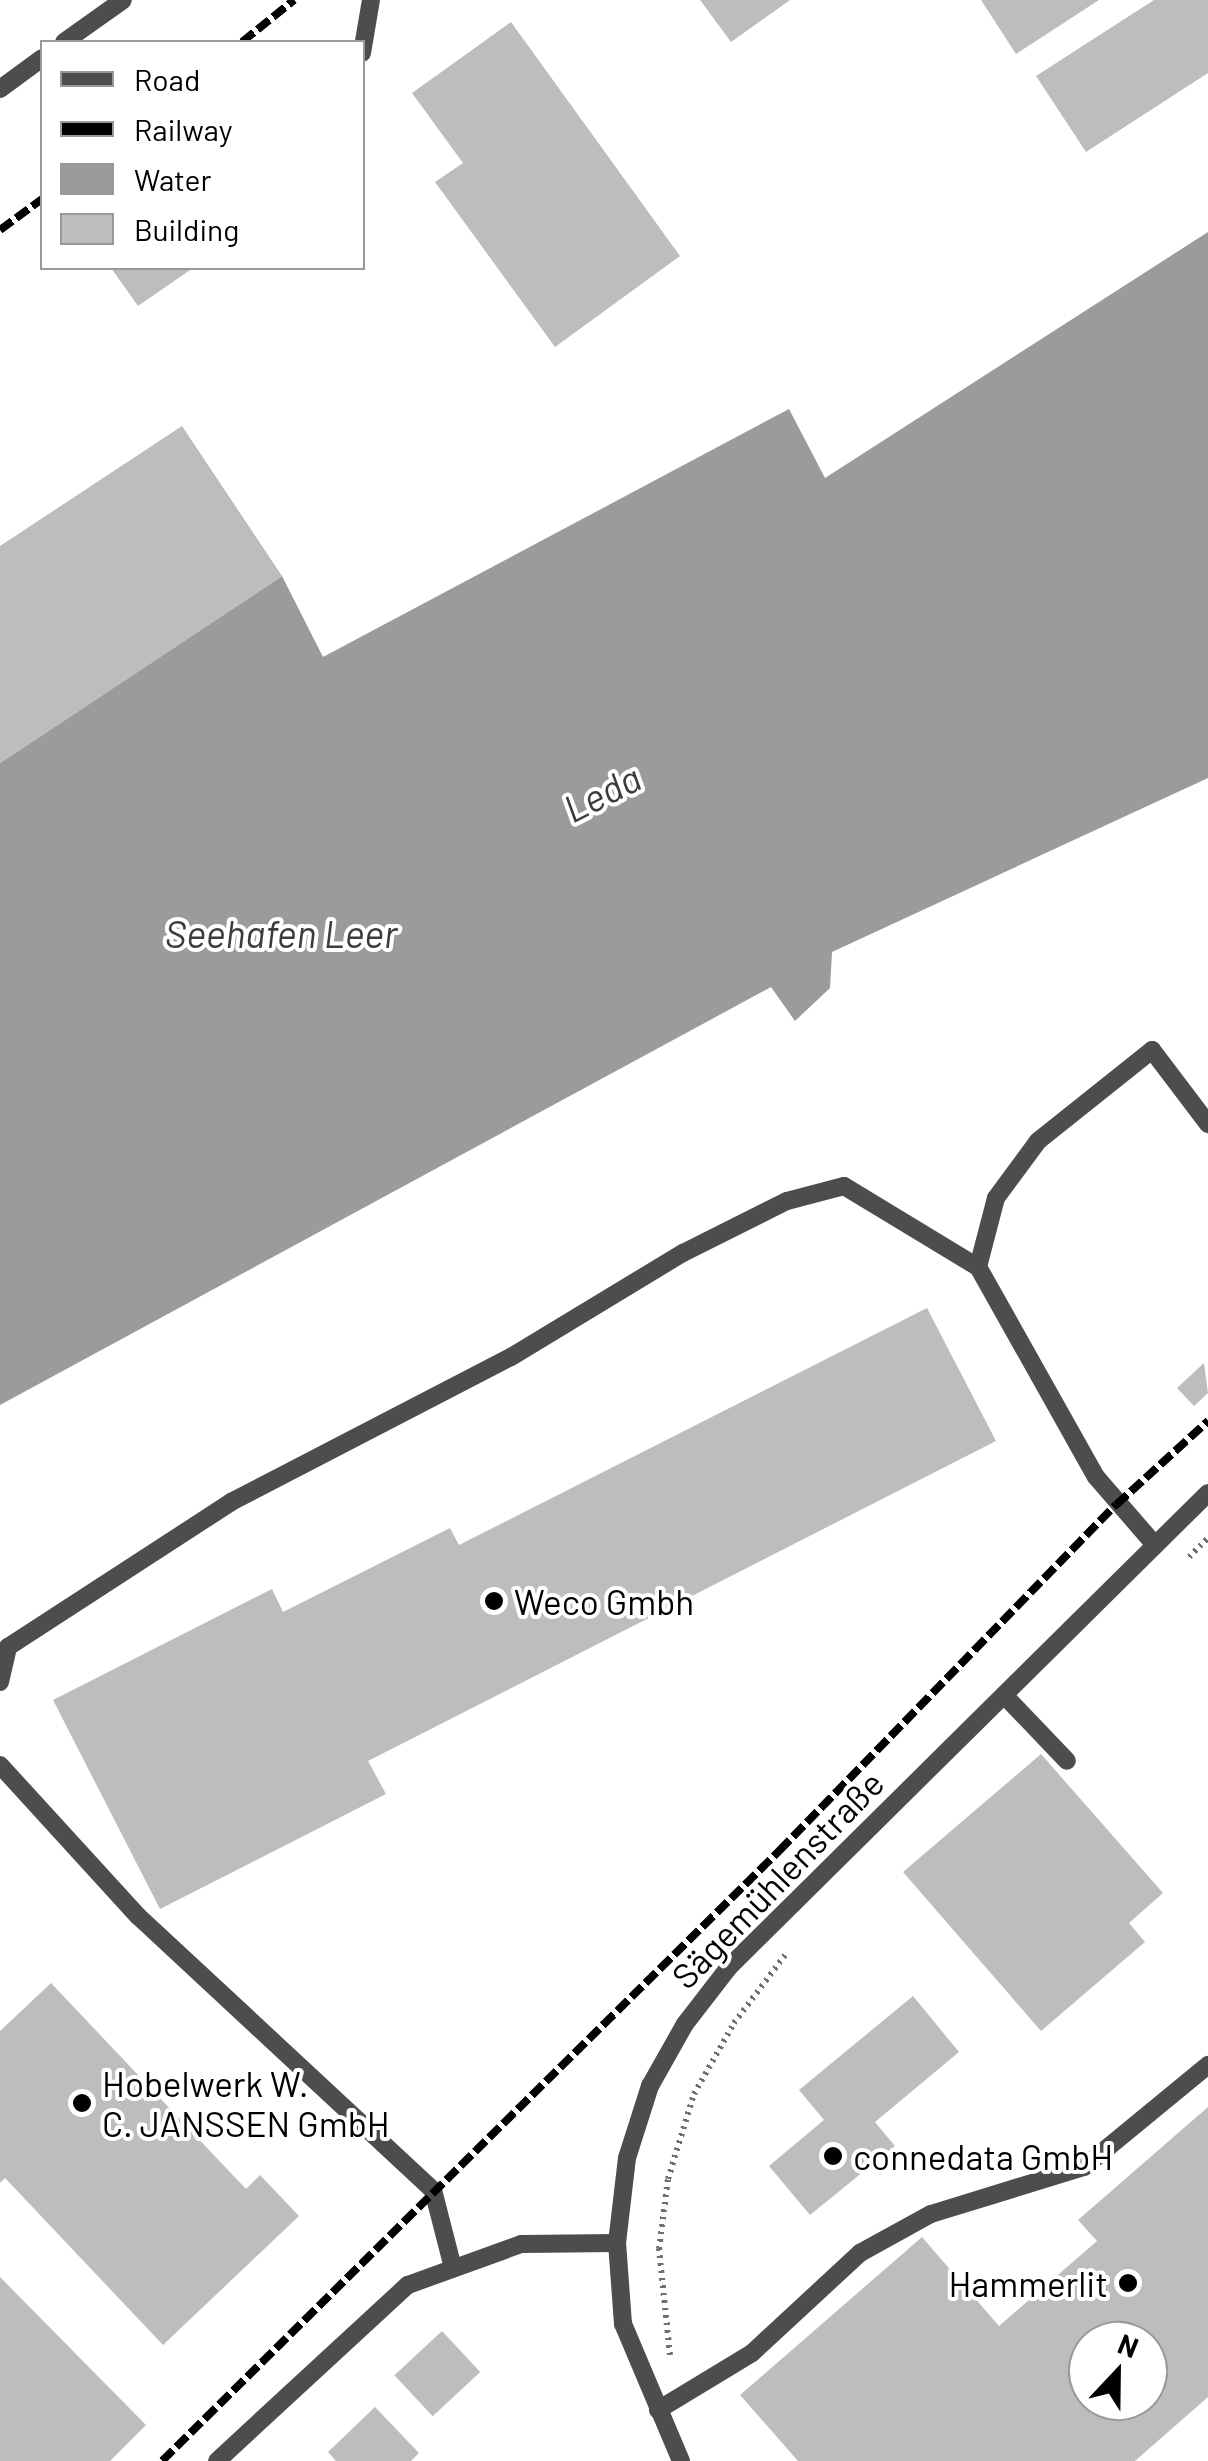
<!DOCTYPE html>
<meta charset="utf-8">
<style>
body{margin:0}
#map{position:relative;width:1208px;height:2461px;overflow:hidden;background:#fff;font-family:Barlow,sans-serif}
div>[style]{position:absolute}
[style*='--x']{left:calc(var(--x)*1px);top:calc(var(--y)*1px);width:calc(var(--w)*1px);rotate:calc(var(--a)*1deg)}
.water>*{inset:0;background:#9b9b9b}
.building>*{inset:0;background:#bdbdbd;transform-origin:0 0}
.path>*{height:6px;margin-top:-3px;transform-origin:0;background:repeating-linear-gradient(90deg,#6f6f6f 0 2.5px,transparent 0 7.5px)}
.minor>*{height:18px;margin:-9px;padding:0 9px;transform-origin:9px;border-radius:9px;background:#4d4d4d}
.rail>*{height:8px;margin-top:-4px;transform-origin:0;background:repeating-linear-gradient(90deg,#000 0 15px,transparent 0 20px)}
.dots>*{width:28px;height:28px;translate:-50% -50%;box-sizing:border-box;border:5px solid #fff;border-radius:50%}
span{translate:-50% -50%;white-space:nowrap;text-align:center;line-height:1.15;-webkit-text-stroke:8px #fff;paint-order:stroke}
.poi-label{font-size:35px;color:#000}
.left{translate:0 -50%;text-align:left}
.right{translate:-100% -50%;text-align:right}
.street-label{font-size:35px;color:#000}
.water-label{font-size:38px;color:#3c3c3c;font-style:italic}
.legend{position:absolute;left:40px;top:40px;width:325px;height:230px;box-sizing:border-box;background:#fff;border:2px solid #999;margin:0;padding:12px 18px;list-style:none;font-size:30px;color:#000}
.legend li{display:flex;align-items:center;gap:20px;height:50px}
.legend b{width:50px;border:2px solid #999}
.north{position:absolute;left:1068px;top:2321px;width:100px;height:100px;box-sizing:border-box;background:#fff;border:2px solid #999;border-radius:50%;rotate:22deg;font-size:28px;font-weight:700;line-height:40px;text-align:center;color:#000}
.north::after{content:'';display:block;margin:auto;width:35px;height:45px;background:#000;clip-path:polygon(50% 0,100% 100%,50% 72%,0 100%)}
</style>
<div id="map">
<div class="water">
<i style="clip-path:polygon(1208px 232px,1208px 778px,832px 952px,830px 988px,795px 1021px,771px 987px,0 1405px,0 763px,282px 576px,323px 657px,789px 409px,825px 478px)"></i>
</div>
<div class="building">
<i style="clip-path:polygon(700px 0,790px 0,731px 42px)"></i>
<i style="clip-path:polygon(981px 0,1099px 0,1016px 54px)"></i>
<i style="clip-path:polygon(1154px 0,1208px 0,1208px 73px,1086px 152px,1036px 76px)"></i>
<i style="clip-path:polygon(511px 22px,680px 256px,555px 347px,435px 182px,463px 163px,412px 93px)"></i>
<i style="clip-path:polygon(111px 268px,193px 268px,138px 306px)"></i>
<i style="clip-path:polygon(182px 426px,282px 576px,0 763px,0 546px)"></i>
<i style="clip-path:polygon(927px 1308px,996px 1441px,368px 1761px,386px 1794px,160px 1909px,53px 1700px,272px 1589px,283px 1612px,450px 1528px,459px 1545px)"></i>
<i style="clip-path:polygon(1204px 1363px,1208px 1393px,1194px 1406px,1177px 1388px)"></i>
<i style="clip-path:polygon(1041px 1754px,1163px 1893px,1129px 1923px,1145px 1942px,1041px 2031px,903px 1872px)"></i>
<i style="clip-path:polygon(51px 1983px,246px 2189px,260px 2175px,299px 2216px,163px 2345px,5px 2178px,0 2183px,0 2031px)"></i>
<i style="clip-path:polygon(913px 1996px,959px 2052px,875px 2122px,895px 2146px,810px 2215px,769px 2166px,824px 2120px,799px 2090px)"></i>
<i style="clip-path:polygon(evenodd,1208px 2107px,1208px 2397px,1135px 2461px,798px 2461px,740px 2395px,922px 2237px,999px 2326px,1097px 2241px,1078px 2220px,1208px 2107px,1088px 2341px,1148px 2341px,1148px 2401px,1088px 2401px,1088px 2341px)"></i>
<i style="clip-path:polygon(0 2277px,146px 2425px,110px 2461px,0 2461px)"></i>
<i style="left:442px;top:2331px;width:56px;height:65px;rotate:47deg"></i>
<i style="clip-path:polygon(375px 2407px,419px 2453px,411px 2461px,336px 2461px,328px 2452px)"></i>
</div>
<div class="path">
<i style="--x:1189;--y:1557;--w:27;--a:-45"></i>
<i style="--x:670;--y:2355;--w:107;--a:-95.9"></i>
<i style="--x:659;--y:2249;--w:71;--a:-82.7"></i>
<i style="--x:668;--y:2179;--w:89;--a:-73"></i>
<i style="--x:694;--y:2094;--w:81;--a:-60.6"></i>
<i style="--x:734;--y:2023;--w:85;--a:-53.1"></i>
</div>
<div class="minor">
<i style="--x:64;--y:42;--w:72;--a:-35.4"></i>
<i style="--x:362;--y:53;--w:54;--a:-80.4"></i>
<i style="--x:0;--y:89;--w:52;--a:-36.4"></i>
<i style="--x:1155;--y:1545;--w:90;--a:-130.9"></i>
<i style="--x:1096;--y:1477;--w:241;--a:-119.3"></i>
<i style="--x:978;--y:1267;--w:71;--a:-75.4"></i>
<i style="--x:996;--y:1198;--w:71;--a:-53.6"></i>
<i style="--x:1038;--y:1141;--w:146;--a:-38.6"></i>
<i style="--x:1152;--y:1050;--w:93;--a:52.9"></i>
<i style="--x:0;--y:1682;--w:36;--a:-77"></i>
<i style="--x:8;--y:1647;--w:266;--a:-33"></i>
<i style="--x:231;--y:1502;--w:315;--a:-27.4"></i>
<i style="--x:511;--y:1357;--w:201;--a:-31.2"></i>
<i style="--x:683;--y:1253;--w:116;--a:-26.6"></i>
<i style="--x:787;--y:1201;--w:59;--a:-14.7"></i>
<i style="--x:844;--y:1186;--w:157;--a:31.2"></i>
<i style="--x:1004;--y:1695;--w:91;--a:46.3"></i>
<i style="--x:0;--y:1765;--w:205;--a:47.6"></i>
<i style="--x:138;--y:1916;--w:403;--a:42.9"></i>
<i style="--x:433;--y:2190;--w:81;--a:75.6"></i>
<i style="--x:658;--y:2410;--w:110;--a:-31.2"></i>
<i style="--x:752;--y:2353;--w:147;--a:-42.8"></i>
<i style="--x:860;--y:2253;--w:81;--a:-28.8"></i>
<i style="--x:931;--y:2214;--w:160;--a:-17.1"></i>
<i style="--x:1084;--y:2167;--w:161;--a:-39.4"></i>
<i style="--x:217;--y:2461;--w:260;--a:-42.7"></i>
<i style="--x:408;--y:2285;--w:120;--a:-19.9"></i>
<i style="--x:521;--y:2244;--w:96;--a:-0.6"></i>
<i style="--x:681;--y:2461;--w:149;--a:-112.9"></i>
<i style="--x:623;--y:2324;--w:81;--a:-94.2"></i>
<i style="--x:617;--y:2243;--w:86;--a:-83.3"></i>
<i style="--x:627;--y:2158;--w:76;--a:-72.3"></i>
<i style="--x:650;--y:2086;--w:71;--a:-60.6"></i>
<i style="--x:685;--y:2024;--w:72;--a:-52.3"></i>
<i style="--x:729;--y:1967;--w:674;--a:-44.7"></i>
</div>
<div class="rail">
<i style="--x:242;--y:42;--w:67;--a:-38.9"></i>
<i style="--x:0;--y:230;--w:52;--a:-36.4"></i>
<i style="--x:162;--y:2461;--w:868;--a:-44.67"></i>
<i style="--x:779;--y:1851;--w:483;--a:-45.8"></i>
<i style="--x:1116;--y:1505;--w:125;--a:-42.4"></i>
</div>
<div class="dots">
<i style="left:494px;top:1601px;background:#000"></i>
<i style="left:82px;top:2103px;background:#000"></i>
<i style="left:833px;top:2156px;background:#000"></i>
<i style="left:1128px;top:2283px;background:#000"></i>
</div>
<div class="poi-label">
<span class="left" style="left:514px;top:1601px">Weco Gmbh</span>
<span class="left" style="left:102px;top:2103px">Hobelwerk W.<br>C. JANSSEN GmbH</span>
<span class="left" style="left:853px;top:2156px">connedata GmbH</span>
<span class="right" style="left:1108px;top:2283px">Hammerlit</span>
</div>
<div class="street-label">
<span style="left:777px;top:1879px;rotate:-46deg">Sägemühlenstraße</span>
</div>
<div class="water-label">
<span style="left:602px;top:793px;rotate:-27deg">Leda</span>
<span style="left:281px;top:934px">Seehafen Leer</span>
</div>
<ul class="legend">
<li><b style="height:12px;background:#4d4d4d"></b>Road</li>
<li><b style="height:12px;background:#000"></b>Railway</li>
<li><b style="height:28px;background:#9b9b9b"></b>Water</li>
<li><b style="height:28px;background:#bdbdbd"></b>Building</li>
</ul>
<div class="north">N</div>
</div>
